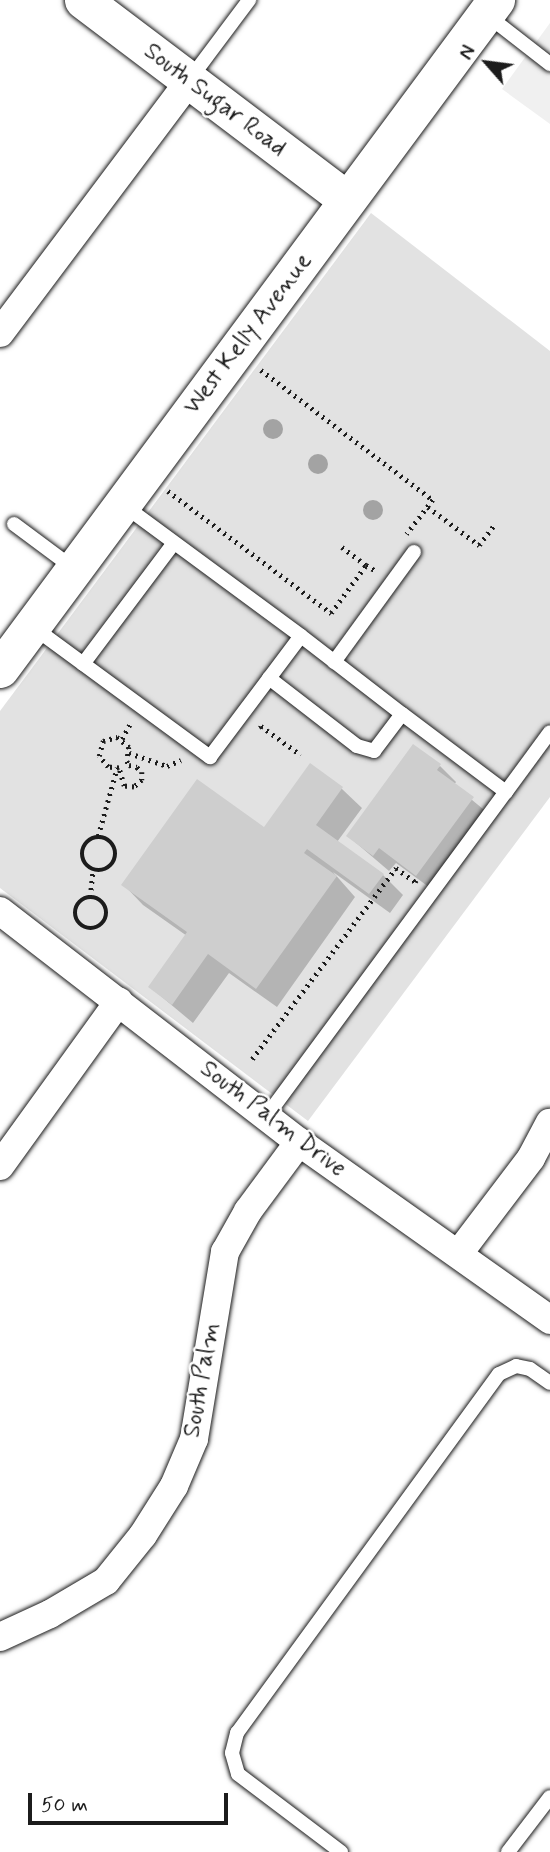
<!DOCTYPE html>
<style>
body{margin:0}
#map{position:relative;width:550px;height:1852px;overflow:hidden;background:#fff;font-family:Mynerve,sans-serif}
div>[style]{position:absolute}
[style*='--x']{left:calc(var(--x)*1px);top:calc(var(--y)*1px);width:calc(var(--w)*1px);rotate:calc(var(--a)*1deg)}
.built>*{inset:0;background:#f0f0f0}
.green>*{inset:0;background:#e2e2e2}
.shadow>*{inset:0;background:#0003}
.building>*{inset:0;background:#cecece}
.path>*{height:4.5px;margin-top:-2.25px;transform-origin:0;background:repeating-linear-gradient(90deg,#1c1c1c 0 2px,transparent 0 7px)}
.path>.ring{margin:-2.25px;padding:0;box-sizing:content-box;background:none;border:4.5px solid #1c1c1c;border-radius:50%}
.roads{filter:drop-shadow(0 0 2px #1c1c1c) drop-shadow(0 0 2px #1c1c1c)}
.service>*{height:14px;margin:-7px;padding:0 7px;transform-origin:7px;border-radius:7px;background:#fff}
.minor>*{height:28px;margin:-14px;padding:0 14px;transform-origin:14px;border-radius:14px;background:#fff}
.tertiary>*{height:37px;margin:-18.5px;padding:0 18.5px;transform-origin:18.5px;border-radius:18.5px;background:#fff}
.trees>*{width:20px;height:20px;margin:-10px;border-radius:50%;background:#a3a3a3}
span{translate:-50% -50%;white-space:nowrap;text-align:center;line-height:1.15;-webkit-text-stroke:5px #fff;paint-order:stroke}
.street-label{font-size:24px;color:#1c1c1c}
.north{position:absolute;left:452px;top:28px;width:70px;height:70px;-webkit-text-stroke:5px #fff;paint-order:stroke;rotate:298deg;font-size:19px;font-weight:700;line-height:28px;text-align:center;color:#1c1c1c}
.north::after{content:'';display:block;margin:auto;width:24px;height:32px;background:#1c1c1c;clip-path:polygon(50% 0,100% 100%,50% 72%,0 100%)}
.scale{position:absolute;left:28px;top:1793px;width:200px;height:32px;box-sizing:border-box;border:4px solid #1c1c1c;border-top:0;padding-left:9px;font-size:21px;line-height:24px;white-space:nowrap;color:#1c1c1c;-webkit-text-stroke:5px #fff;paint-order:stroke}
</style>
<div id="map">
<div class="built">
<i style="clip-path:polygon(550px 23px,550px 124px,502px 89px)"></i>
</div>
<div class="green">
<i style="clip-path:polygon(371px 213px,550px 351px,550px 797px,308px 1121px,0 888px,0 711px)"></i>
</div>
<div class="shadow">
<i style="clip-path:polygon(310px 766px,342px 789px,362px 808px,337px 842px,383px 875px,403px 895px,390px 913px,333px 872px,355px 897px,277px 1007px,229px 973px,193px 1023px,150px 987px,187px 936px,143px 905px,124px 885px,265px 830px)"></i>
<i style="clip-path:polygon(440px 766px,456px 782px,454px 785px,489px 814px,433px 890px,396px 863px,389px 871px,348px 836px)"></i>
</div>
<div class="building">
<i style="clip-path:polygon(413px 744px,441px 764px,437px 770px,474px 797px,416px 876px,379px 848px,373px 856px,346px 836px)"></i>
<i style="clip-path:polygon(310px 763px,343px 787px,316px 825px,384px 874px,369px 894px,307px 849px,304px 853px,337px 876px,256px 989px,208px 954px,172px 1005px,148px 987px,187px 932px,121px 885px,197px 779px,264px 827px)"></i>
</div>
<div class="path">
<i style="--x:261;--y:370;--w:216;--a:37.1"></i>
<i style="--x:433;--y:500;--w:43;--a:127.4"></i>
<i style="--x:168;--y:491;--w:204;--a:36.8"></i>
<i style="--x:331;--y:613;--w:59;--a:-53.9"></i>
<i style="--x:366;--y:565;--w:12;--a:31"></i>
<i style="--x:428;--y:507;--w:64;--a:36.7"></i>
<i style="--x:479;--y:545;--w:26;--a:-53"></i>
<i style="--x:342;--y:547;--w:30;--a:37"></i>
<i style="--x:260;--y:728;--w:2;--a:-63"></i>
<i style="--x:261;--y:726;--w:49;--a:35.9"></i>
<i style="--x:117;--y:737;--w:16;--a:40"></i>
<i style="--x:129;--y:747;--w:14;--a:98"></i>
<i style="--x:127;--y:761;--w:4;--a:63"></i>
<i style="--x:129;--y:765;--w:8;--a:14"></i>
<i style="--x:137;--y:767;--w:7;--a:45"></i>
<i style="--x:142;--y:772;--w:8;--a:90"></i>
<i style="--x:142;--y:780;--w:11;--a:139"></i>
<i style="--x:134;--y:787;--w:10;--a:-174"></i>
<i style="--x:124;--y:786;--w:19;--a:-106"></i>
<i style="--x:119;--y:768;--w:11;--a:-175"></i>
<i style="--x:108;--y:767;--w:14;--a:-129"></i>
<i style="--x:99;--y:756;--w:16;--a:-75"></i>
<i style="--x:103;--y:741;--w:15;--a:-16"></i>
<i style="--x:122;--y:739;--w:19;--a:-62"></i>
<i style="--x:129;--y:753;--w:40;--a:18.9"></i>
<i style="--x:167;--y:766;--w:15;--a:-23"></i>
<i style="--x:98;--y:836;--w:71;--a:-74.4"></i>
<i class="ring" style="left:82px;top:837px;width:29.5px;height:29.5px"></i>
<i style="--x:90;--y:897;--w:27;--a:-84"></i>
<i class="ring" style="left:75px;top:897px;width:27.5px;height:27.5px"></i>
<i style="--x:252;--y:1059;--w:239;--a:-53"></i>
<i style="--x:396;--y:868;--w:24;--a:36"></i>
<i style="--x:415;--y:882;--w:2;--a:-63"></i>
</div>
<div class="roads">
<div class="service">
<i style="--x:487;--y:15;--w:80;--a:37.9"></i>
<i style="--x:190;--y:79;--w:99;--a:-53.2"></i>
<i style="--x:14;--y:524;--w:74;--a:36.7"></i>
<i style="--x:33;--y:627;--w:220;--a:36.3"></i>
<i style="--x:210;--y:757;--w:151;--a:-53.1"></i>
<i style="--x:301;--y:636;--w:221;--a:-143.6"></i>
<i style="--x:334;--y:662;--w:136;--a:-54"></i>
<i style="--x:83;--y:664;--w:151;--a:-53.1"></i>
<i style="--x:269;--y:678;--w:111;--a:37.7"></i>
<i style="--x:357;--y:746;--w:18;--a:16"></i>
<i style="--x:374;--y:751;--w:46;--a:-52.9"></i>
<i style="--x:402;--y:714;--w:128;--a:-142.3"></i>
<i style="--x:506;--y:792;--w:74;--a:-53.7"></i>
<i style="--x:266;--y:1117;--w:404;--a:-53.6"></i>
<i style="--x:506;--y:792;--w:130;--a:-143.1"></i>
<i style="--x:341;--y:1852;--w:129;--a:-142.9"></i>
<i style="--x:238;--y:1774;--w:22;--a:-106"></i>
<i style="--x:232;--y:1753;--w:21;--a:-76"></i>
<i style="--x:237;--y:1733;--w:444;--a:-53.9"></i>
<i style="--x:499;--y:1374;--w:19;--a:-25"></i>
<i style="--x:516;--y:1366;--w:14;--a:12"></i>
<i style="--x:530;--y:1369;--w:24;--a:35"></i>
<i style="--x:508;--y:1852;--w:69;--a:-52.6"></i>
</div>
<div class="minor">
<i style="--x:0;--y:333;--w:315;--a:-53.1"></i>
<i style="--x:0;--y:911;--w:378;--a:37.7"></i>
<i style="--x:299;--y:1142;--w:308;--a:35.3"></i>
<i style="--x:0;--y:1166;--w:203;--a:-54.2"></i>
<i style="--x:459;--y:1253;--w:119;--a:-52.8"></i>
<i style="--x:531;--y:1158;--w:40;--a:-62"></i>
<i style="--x:0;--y:1637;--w:55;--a:-24.7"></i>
<i style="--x:50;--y:1614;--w:65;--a:-30.5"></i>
<i style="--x:106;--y:1581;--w:59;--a:-51.2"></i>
<i style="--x:143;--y:1535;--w:58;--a:-57.7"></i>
<i style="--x:174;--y:1486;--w:51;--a:-66.9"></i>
<i style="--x:194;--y:1439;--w:190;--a:-80.6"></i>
<i style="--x:225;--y:1252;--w:47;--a:-60.7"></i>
<i style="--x:248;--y:1211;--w:86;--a:-53.5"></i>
</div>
<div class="tertiary">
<i style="--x:83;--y:0;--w:331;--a:37.1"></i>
<i style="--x:0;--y:669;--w:833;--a:-53.45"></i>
</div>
</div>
<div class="trees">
<i style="left:273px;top:429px"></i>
<i style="left:318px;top:464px"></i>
<i style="left:373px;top:510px"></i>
</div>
<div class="street-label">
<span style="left:215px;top:100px;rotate:37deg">South Sugar Road</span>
<span style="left:248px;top:334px;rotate:-53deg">West Kelly Avenue</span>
<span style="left:273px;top:1119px;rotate:37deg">South Palm Drive</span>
<span style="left:202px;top:1380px;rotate:-80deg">South Palm</span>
</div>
<div class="north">N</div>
<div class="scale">50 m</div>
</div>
